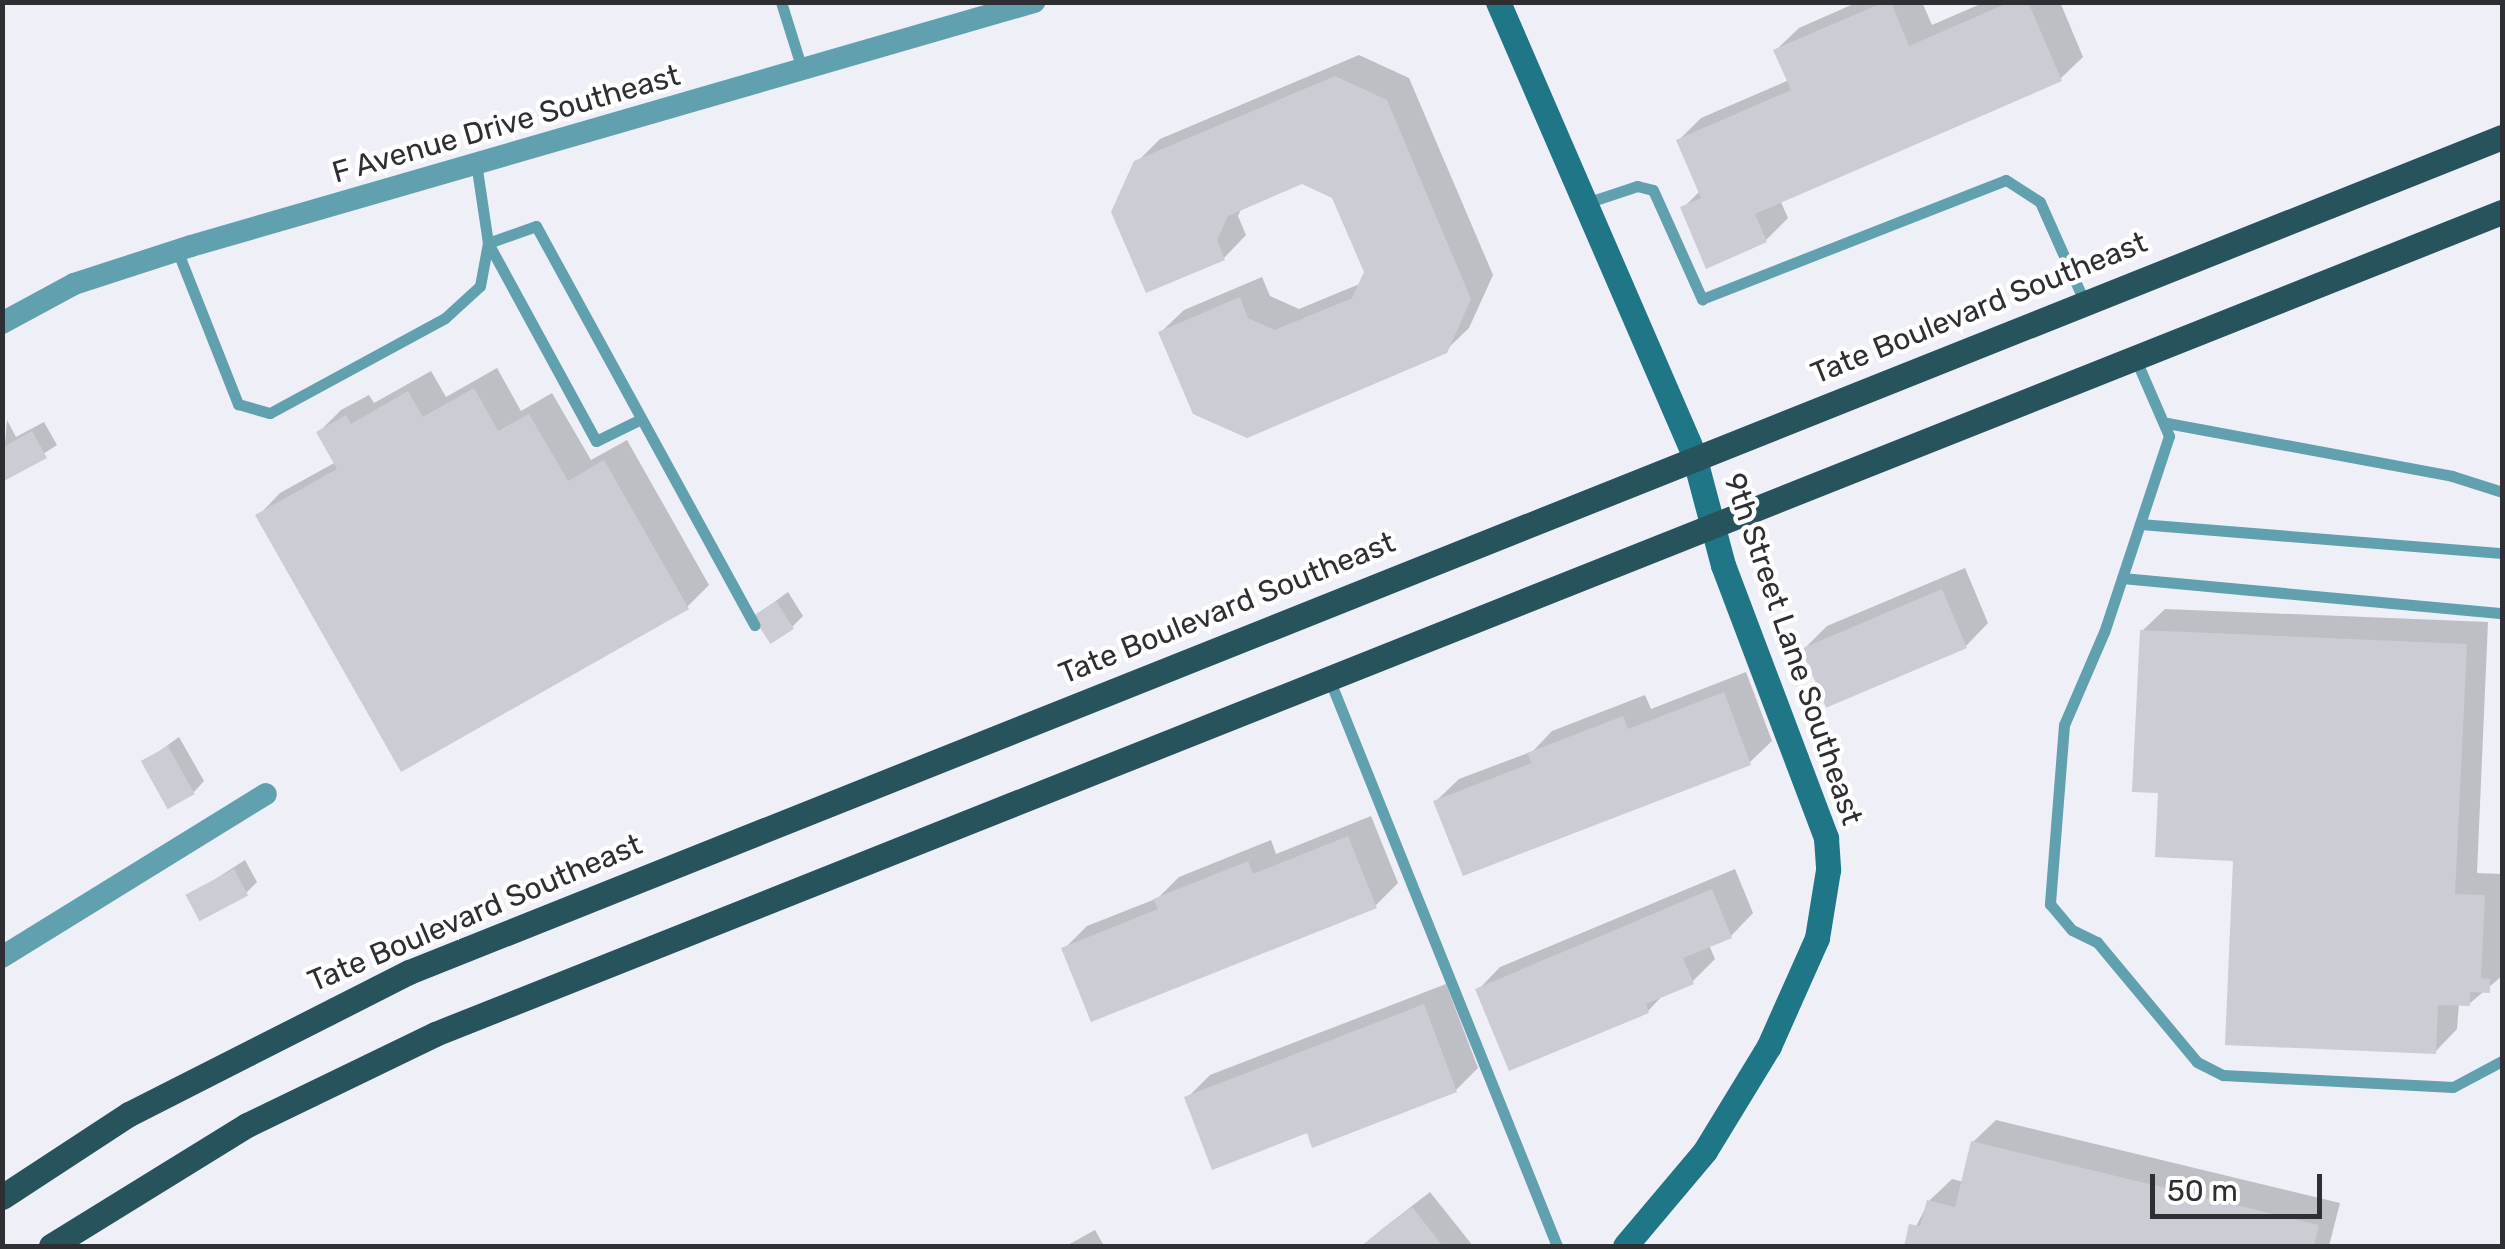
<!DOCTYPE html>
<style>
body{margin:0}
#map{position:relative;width:2505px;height:1249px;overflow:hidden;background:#eeeff7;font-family:Rubik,sans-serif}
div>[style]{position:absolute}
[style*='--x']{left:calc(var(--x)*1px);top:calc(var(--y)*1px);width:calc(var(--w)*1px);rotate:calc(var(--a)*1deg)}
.shadow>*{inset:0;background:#0003}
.building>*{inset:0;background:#ccccd4;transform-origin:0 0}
.lane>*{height:11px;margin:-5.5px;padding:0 5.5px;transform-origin:5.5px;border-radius:5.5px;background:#61a0af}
.street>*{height:22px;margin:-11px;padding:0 11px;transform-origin:11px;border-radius:11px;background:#61a0af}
.secondary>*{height:25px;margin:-12.5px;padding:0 12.5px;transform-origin:12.5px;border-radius:12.5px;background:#1f7687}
.primary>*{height:25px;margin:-12.5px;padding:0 12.5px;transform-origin:12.5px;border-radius:12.5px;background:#27535d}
span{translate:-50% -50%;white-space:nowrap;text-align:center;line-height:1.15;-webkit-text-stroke:9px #fff;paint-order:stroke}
.street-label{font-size:30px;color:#2e2f32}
.frame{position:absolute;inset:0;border:5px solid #2e2f32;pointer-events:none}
.scale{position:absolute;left:2150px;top:1174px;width:172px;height:45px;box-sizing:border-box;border:5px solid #2e2f32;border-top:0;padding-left:12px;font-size:30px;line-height:35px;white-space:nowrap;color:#2e2f32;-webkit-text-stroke:8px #fff;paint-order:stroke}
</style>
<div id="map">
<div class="shadow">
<i style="clip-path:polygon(1858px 2px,1922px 2px,1932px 25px,1985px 2px,2060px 2px,2083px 57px,2060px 79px,1780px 200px,1788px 218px,1766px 240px,1683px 208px,1700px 191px,1679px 140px,1701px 118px,1789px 80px,1776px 50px,1799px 28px)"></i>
<i style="clip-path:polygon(1359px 55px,1409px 78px,1493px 275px,1469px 328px,1445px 351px,1161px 332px,1184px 310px,1262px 277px,1270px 296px,1299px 309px,1362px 283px,1367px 272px,1334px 196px,1302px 181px,1242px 207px,1238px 216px,1246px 235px,1224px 258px,1136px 163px,1160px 139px)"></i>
<i style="clip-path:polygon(497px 368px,521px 411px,552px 393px,591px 460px,627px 440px,709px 585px,687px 607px,258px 516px,280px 493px,336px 462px,319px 432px,341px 410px,369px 395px,374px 403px,431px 371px,446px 397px)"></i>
<i style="clip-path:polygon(7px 420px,16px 437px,44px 422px,57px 445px,2px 480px)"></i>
<i style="clip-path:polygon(1965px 568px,1988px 623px,1966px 646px,1804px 649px,1827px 626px)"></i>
<i style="clip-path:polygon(788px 592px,803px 616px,792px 627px,755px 616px)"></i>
<i style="clip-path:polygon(2165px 609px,2488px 622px,2477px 873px,2502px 874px,2502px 976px,2469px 1004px,2459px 1003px,2457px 1029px,2435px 1052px,2161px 791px,2142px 631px)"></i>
<i style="clip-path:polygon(1746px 672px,1772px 741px,1749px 763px,1436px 801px,1459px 779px,1533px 751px,1552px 731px,1645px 695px,1651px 709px)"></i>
<i style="clip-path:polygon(179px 737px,204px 781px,194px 792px,144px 762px)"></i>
<i style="clip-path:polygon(1371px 816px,1398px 883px,1375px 906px,1064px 949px,1087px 926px,1158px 898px,1179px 877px,1271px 840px,1276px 854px)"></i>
<i style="clip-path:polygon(245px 860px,257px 882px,246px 893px,189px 896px)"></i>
<i style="clip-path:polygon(1735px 869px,1753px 913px,1731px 936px,1709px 945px,1715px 959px,1692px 982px,1665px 993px,1648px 1011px,1478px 990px,1500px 967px)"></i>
<i style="clip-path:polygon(1446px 984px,1478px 1068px,1456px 1090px,1308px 1130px,1187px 1098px,1210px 1075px)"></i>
<i style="clip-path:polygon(1996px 1120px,2340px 1203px,2329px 1246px,1906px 1246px,1929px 1201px,1952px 1179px,1964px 1182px,1973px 1142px)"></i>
<i style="clip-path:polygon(1430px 1192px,1473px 1246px,1365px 1246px,1381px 1230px)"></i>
<i style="clip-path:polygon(1095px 1230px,1104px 1246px,1066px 1246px)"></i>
</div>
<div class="building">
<i style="clip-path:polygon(1884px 2px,1891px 2px,1909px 46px,2010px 2px,2028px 2px,2062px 81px,1755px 214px,1767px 242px,1706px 269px,1680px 207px,1701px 198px,1676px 140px,1791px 90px,1773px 50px)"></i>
<i style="clip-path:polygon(1335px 76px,1387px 100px,1471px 299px,1447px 353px,1247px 438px,1193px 414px,1158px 332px,1240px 297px,1248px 318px,1275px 330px,1352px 298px,1364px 272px,1332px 198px,1302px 184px,1228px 216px,1217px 240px,1225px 260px,1146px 293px,1111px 212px,1134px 161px)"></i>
<i style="clip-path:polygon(474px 388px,498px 431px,529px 414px,568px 481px,604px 460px,689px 609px,401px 772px,255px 515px,337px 469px,316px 432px,346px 415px,351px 424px,408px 391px,423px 417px)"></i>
<i style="clip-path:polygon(32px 431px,47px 458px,2px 482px,2px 441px,5px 446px)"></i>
<i style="left:1942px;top:589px;width:64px;height:153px;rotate:67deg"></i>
<i style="left:776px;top:601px;width:33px;height:28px;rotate:57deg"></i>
<i style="clip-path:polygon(2140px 630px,2467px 644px,2455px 894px,2485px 895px,2481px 978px,2490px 979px,2490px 993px,2470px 992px,2470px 1006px,2438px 1005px,2436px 1054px,2225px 1045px,2233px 861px,2155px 857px,2158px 793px,2132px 792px)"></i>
<i style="clip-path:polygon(1724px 692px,1751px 765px,1463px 876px,1433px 801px,1532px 763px,1527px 753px,1623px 716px,1628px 729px)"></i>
<i style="left:168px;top:746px;width:55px;height:31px;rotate:61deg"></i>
<i style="clip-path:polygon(1348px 836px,1377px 908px,1091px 1022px,1061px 948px,1158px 909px,1153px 899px,1248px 861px,1253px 874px)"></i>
<i style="left:234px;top:869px;width:30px;height:55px;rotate:62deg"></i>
<i style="clip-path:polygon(1712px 889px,1732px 938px,1683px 958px,1694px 984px,1646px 1004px,1649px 1013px,1509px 1071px,1475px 989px)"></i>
<i style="clip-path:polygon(1424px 1004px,1457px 1092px,1312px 1148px,1307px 1133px,1212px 1170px,1184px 1097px)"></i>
<i style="clip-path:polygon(1971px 1141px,2319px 1225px,2314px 1246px,1904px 1246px,1909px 1224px,1920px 1226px,1927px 1200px,1955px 1207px)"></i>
<i style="clip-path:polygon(1412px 1207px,1443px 1246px,1361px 1246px,1386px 1226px)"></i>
</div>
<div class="lane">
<i style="--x:781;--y:2;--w:70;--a:72.6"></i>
<i style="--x:1586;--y:203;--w:54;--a:-18.4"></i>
<i style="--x:1637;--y:186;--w:16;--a:14"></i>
<i style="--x:1653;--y:190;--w:120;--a:65.8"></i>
<i style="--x:1702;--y:299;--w:326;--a:-21.4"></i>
<i style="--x:2006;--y:180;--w:40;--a:32.9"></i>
<i style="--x:2040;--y:202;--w:108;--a:66"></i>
<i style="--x:177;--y:250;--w:166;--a:68.4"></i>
<i style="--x:238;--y:404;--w:33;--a:16"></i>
<i style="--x:270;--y:413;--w:199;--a:-28.5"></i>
<i style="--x:445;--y:318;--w:47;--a:-42.4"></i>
<i style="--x:480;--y:286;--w:44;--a:-79.5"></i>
<i style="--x:488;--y:243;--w:81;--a:-98.5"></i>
<i style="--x:2136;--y:360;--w:83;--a:66.5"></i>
<i style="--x:2169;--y:436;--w:206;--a:108.3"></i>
<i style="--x:2104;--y:632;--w:101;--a:113.3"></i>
<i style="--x:2064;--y:725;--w:180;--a:94.5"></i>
<i style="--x:2050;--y:904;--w:34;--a:50"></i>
<i style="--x:2072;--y:930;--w:28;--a:26"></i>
<i style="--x:2097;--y:942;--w:156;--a:50.2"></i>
<i style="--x:2197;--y:1062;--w:29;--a:27"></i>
<i style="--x:2223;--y:1075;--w:230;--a:3"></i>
<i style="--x:2453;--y:1087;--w:55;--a:-28"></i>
<i style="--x:641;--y:419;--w:50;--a:153.9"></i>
<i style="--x:596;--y:441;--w:226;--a:-118.6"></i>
<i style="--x:488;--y:243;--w:51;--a:-19.5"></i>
<i style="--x:536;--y:226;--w:455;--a:61.3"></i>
<i style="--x:2167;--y:423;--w:290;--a:10.5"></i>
<i style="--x:2452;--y:476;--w:52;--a:17.7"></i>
<i style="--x:2140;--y:524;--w:363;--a:4.6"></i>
<i style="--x:2122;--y:578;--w:382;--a:5.3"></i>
<i style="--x:1330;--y:681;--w:609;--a:68.11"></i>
</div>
<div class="street">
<i style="--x:2;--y:323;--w:82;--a:-28.4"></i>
<i style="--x:74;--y:284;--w:123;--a:-18"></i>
<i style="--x:191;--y:246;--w:878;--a:-16.14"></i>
<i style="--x:2;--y:957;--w:310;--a:-31.7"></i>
</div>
<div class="secondary">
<i style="--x:1498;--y:2;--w:495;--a:66.6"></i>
<i style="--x:1694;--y:456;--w:113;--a:75.1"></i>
<i style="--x:1723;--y:565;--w:292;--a:69.3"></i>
<i style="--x:1826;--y:838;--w:32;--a:86"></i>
<i style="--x:1828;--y:870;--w:69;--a:99.2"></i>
<i style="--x:1817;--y:938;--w:118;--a:114"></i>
<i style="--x:1769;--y:1046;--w:123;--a:121.4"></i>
<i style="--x:1705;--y:1151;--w:124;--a:130.1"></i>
</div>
<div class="primary">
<i style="--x:2;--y:1197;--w:152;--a:-33.2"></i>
<i style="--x:129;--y:1114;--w:314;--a:-26.9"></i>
<i style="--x:409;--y:972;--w:2253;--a:-21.75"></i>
<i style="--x:51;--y:1246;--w:230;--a:-31.7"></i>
<i style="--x:247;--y:1125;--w:209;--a:-25.8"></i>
<i style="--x:435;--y:1034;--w:2224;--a:-21.69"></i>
</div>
<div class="street-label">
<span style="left:506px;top:124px;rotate:-16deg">F Avenue Drive Southeast</span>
<span style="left:1979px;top:308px;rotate:-22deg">Tate Boulevard Southeast</span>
<span style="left:1227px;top:608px;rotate:-22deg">Tate Boulevard Southeast</span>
<span style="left:1793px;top:649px;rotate:71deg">9th Street Lane Southeast</span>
<span style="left:475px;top:913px;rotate:-23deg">Tate Boulevard Southeast</span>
</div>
<div class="frame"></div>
<div class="scale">50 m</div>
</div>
